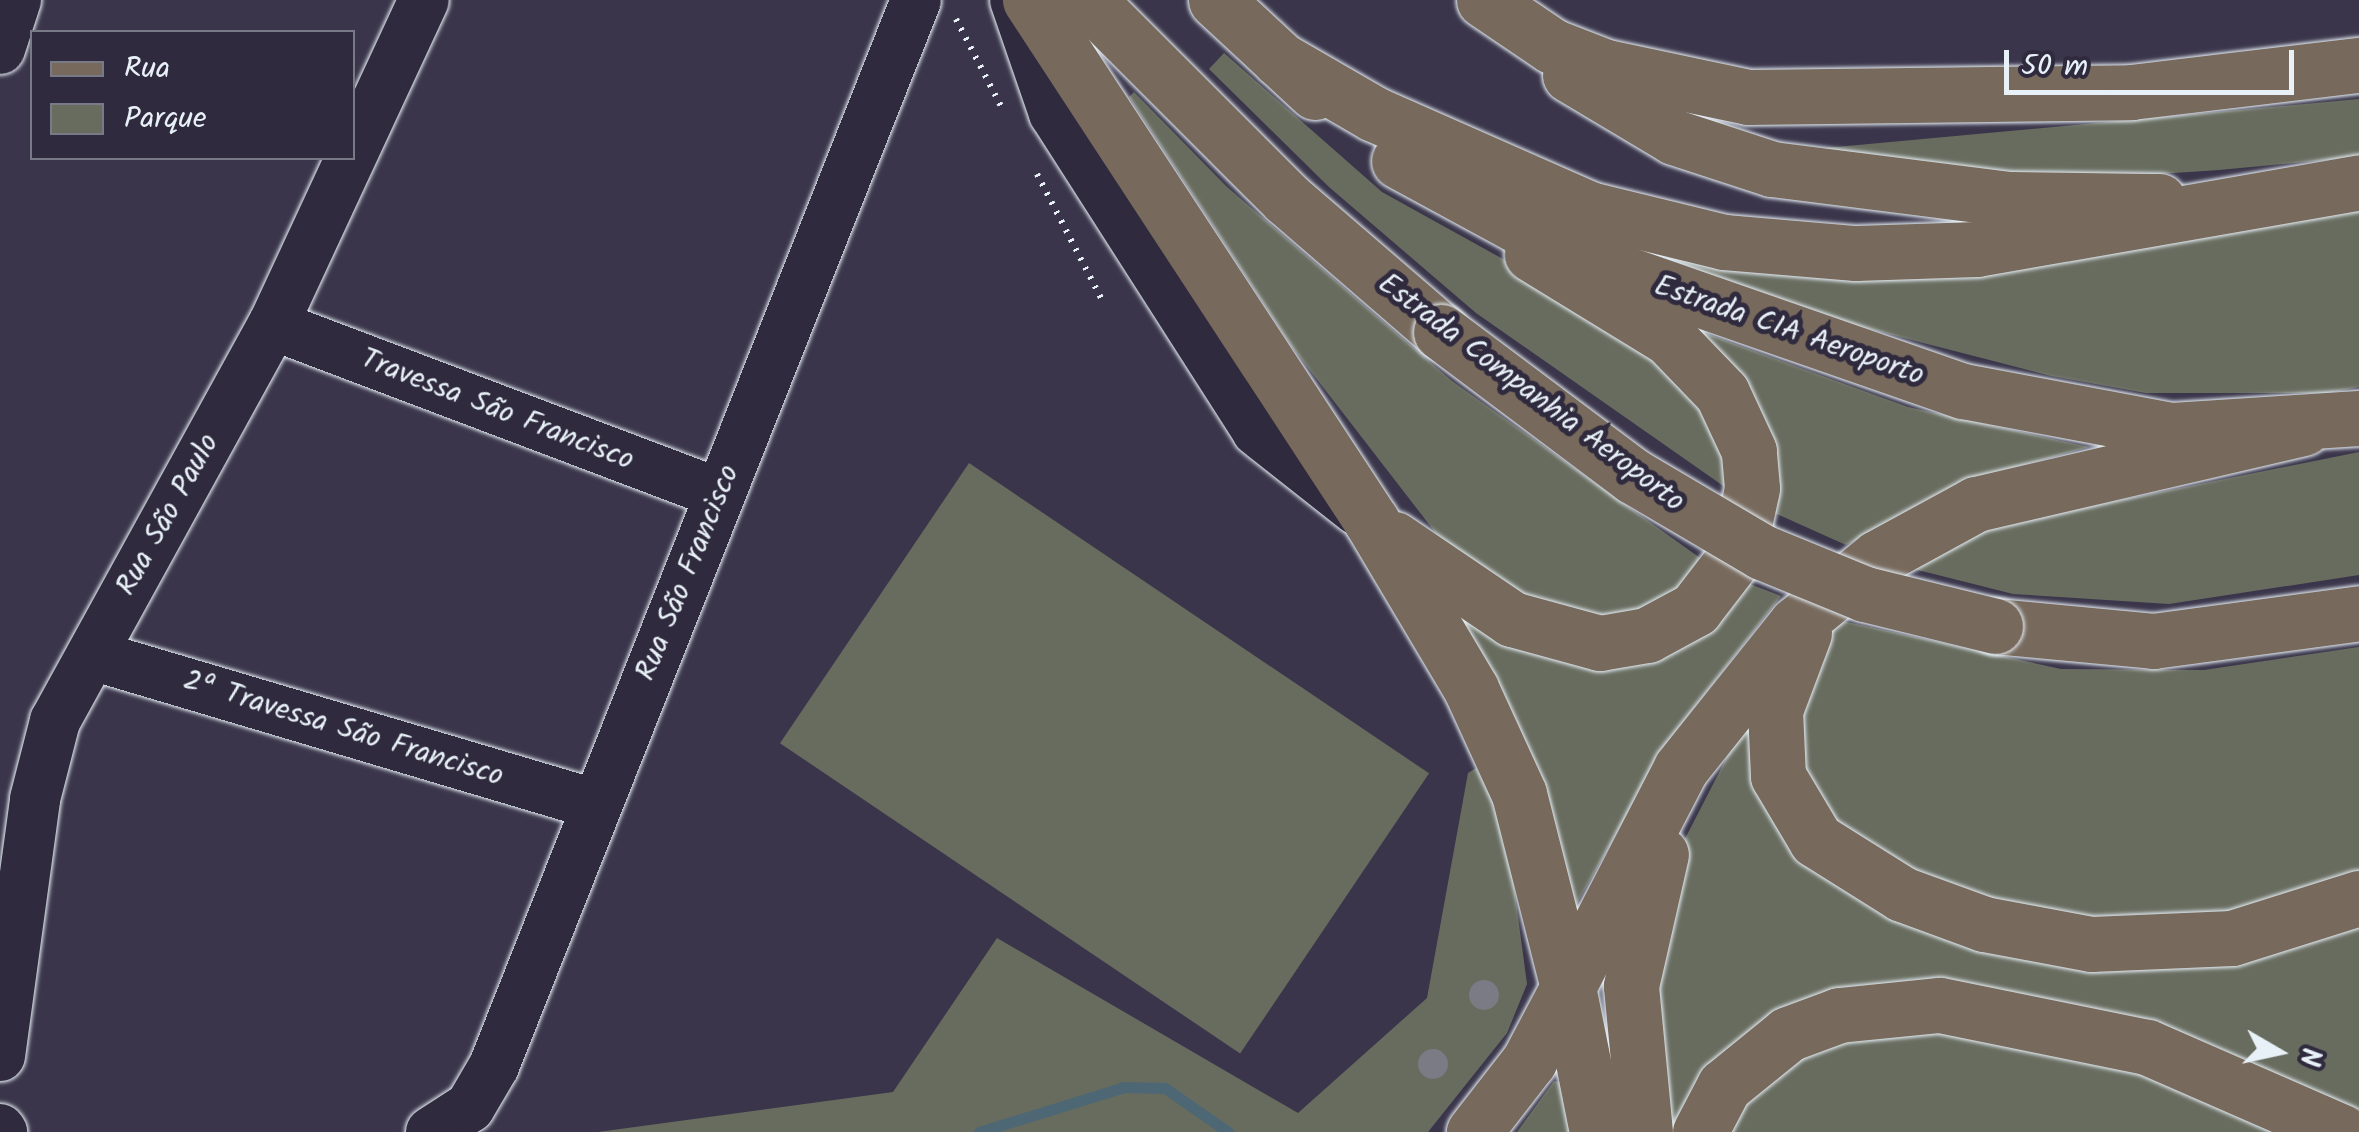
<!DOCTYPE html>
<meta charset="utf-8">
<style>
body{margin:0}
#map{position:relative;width:2359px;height:1132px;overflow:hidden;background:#3a354a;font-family:Kalam,sans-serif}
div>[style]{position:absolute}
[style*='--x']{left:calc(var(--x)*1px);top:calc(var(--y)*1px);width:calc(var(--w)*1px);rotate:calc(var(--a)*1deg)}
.green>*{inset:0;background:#686c5f;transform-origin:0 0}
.stream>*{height:11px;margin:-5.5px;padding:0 5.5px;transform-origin:5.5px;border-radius:5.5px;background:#4d6775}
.path>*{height:6px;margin-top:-3px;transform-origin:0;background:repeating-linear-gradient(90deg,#e8f1f8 0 2.5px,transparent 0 10.5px)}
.roads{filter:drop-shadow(0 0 2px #e8f1f8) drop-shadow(0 0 2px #e8f1f8)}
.minor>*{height:50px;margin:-25px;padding:0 25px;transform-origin:25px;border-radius:25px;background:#2f2a3d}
.major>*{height:55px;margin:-27.5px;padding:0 27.5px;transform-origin:27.5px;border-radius:27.5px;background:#77695c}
.highway>*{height:55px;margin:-27.5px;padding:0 27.5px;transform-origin:27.5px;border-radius:27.5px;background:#77695c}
.bridges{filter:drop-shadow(0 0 2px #e8f1f8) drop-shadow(0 0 2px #e8f1f8)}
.highway-bridge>*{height:55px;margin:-27.5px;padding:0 27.5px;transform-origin:27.5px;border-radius:27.5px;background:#77695c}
.trees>*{width:30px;height:30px;margin:-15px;border-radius:50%;background:#7a7b84}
span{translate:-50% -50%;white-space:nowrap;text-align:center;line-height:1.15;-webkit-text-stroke:10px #2f2a3d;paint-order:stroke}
.street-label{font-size:30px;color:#e8f1f8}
.legend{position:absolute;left:30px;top:30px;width:325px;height:130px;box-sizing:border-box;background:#2f2a3d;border:2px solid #797a88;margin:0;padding:12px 18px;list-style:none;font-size:30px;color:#e8f1f8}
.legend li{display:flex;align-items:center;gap:20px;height:50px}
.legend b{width:50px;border:2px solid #797a88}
.north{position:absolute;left:2229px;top:1002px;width:100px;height:100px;-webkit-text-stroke:8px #2f2a3d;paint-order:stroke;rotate:99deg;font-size:28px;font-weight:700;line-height:40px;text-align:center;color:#e8f1f8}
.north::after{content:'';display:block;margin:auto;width:35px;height:45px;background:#e8f1f8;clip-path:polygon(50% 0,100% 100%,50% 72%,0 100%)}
.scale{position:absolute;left:2004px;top:50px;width:290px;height:45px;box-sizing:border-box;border:5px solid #e8f1f8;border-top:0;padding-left:12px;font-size:30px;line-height:35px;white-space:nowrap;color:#e8f1f8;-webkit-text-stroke:8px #2f2a3d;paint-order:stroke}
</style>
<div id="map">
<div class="green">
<i style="clip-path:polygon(1224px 53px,1382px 192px,1604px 315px,1718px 415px,1732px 492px,1476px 313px,1329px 187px,1209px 69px)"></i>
<i style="clip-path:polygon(1134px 92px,1226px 186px,1452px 381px,1710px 565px,1650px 609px,1597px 619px,1538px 608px,1445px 545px,1292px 347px,1129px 97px)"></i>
<i style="clip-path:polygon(2359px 99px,2359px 157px,2219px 170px,2054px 181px,1782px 152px)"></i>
<i style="clip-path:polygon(2359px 204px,2359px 387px,2328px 393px,2146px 393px,2051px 376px,1815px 315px,1662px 257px,1741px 266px)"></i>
<i style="clip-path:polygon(1680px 324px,1908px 407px,2089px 447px,1976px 478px,1846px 545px,1768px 510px)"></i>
<i style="clip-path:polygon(2359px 452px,2359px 575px,2169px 604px,2013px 594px,1906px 567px,1977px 529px)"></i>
<i style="left:969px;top:463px;width:555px;height:338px;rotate:34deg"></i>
<i style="clip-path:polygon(1742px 581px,1781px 596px,1669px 740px,1575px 907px,1540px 772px,1463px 623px,1471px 616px,1522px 642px)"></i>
<i style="clip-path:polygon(1838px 620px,2061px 669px,2204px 670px,2359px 647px,2359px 878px,2178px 931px,1974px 909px,1824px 821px,1792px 735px,1809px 664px)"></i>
<i style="clip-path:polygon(1744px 724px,1917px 923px,2359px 916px,2359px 1118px,1876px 989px,1684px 1132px,1659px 1132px,1649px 1084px,1671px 866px)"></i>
<i style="clip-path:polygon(1476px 768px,1506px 828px,1527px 984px,1507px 1033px,1428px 1132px,598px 1132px,893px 1092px,997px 938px,1298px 1113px,1427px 998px,1468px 773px)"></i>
<i style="clip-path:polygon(1920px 1025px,2127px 1063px,2298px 1132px,1722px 1132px,1796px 1050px)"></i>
<i style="clip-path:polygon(1554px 1081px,1564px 1083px,1573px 1132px,1517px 1132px)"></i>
</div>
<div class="stream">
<i style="--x:979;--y:1132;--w:152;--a:-17.2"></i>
<i style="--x:1124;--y:1087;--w:41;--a:1.4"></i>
<i style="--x:1165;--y:1088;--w:77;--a:34.9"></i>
</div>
<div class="path">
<i style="--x:956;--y:19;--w:102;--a:62.7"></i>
<i style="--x:1037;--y:174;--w:144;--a:62.7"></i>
</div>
<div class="roads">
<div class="minor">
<i style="--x:1015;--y:0;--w:120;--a:71"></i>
<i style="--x:1054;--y:113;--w:377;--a:57.4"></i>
<i style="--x:1257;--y:431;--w:127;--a:38.3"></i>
<i style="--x:0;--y:49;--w:52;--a:-71.9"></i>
<i style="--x:273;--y:325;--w:478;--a:20.7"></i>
<i style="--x:92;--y:655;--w:524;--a:16.53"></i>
<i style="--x:0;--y:1056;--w:259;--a:-82.2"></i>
<i style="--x:35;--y:799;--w:81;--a:-75.6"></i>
<i style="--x:55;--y:721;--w:452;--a:-61.2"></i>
<i style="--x:273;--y:325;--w:358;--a:-65.1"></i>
<i style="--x:0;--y:1129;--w:4;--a:56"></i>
<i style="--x:431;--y:1132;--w:46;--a:-32.7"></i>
<i style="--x:470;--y:1107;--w:48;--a:-59.7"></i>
<i style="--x:494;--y:1066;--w:1146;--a:-68.4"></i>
</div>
<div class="major">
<i style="--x:1030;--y:0;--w:624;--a:56.77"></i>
<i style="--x:1372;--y:522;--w:194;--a:59.3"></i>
<i style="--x:1471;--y:689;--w:115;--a:65.4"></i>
<i style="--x:1519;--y:794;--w:199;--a:75.8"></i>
<i style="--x:1568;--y:987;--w:84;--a:117.8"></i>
<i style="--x:1529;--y:1061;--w:90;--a:127.8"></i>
<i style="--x:1216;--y:0;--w:135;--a:42.9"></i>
<i style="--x:1484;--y:0;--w:82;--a:34.1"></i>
<i style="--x:1552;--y:46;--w:58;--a:21.3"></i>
<i style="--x:1606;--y:67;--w:145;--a:11.9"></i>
<i style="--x:1748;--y:97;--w:383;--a:-0.7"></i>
<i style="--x:2131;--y:92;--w:230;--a:-6.8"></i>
<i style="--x:1570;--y:75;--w:121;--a:30.8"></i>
<i style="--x:1674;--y:137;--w:103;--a:18.1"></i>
<i style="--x:1772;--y:169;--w:241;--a:7.2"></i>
<i style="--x:2011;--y:199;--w:148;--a:0.8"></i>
<i style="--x:1394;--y:539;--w:143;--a:34.1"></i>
<i style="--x:1512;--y:619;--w:91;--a:15.3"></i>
<i style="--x:1600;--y:643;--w:48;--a:-9.7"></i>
<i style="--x:1647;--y:635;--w:55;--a:-28.4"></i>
<i style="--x:1695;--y:609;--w:71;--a:-52.5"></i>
<i style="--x:1738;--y:553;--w:66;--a:-77.8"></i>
<i style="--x:1752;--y:488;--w:37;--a:-95"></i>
<i style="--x:1749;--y:451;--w:64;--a:-115"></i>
<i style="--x:1722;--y:393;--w:76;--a:-133.9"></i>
<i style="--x:1669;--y:338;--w:161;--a:-148.5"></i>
</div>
<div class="highway">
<i style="--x:1088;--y:0;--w:281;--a:45"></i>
<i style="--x:1287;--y:199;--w:203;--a:40.8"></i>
<i style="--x:1279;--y:59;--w:110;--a:30.1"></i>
<i style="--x:1374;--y:114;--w:235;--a:23.8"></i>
<i style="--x:1589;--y:209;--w:139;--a:13.7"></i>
<i style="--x:1724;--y:242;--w:132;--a:4.8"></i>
<i style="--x:1856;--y:253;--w:121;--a:-1.9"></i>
<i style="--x:1977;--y:249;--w:388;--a:-9.9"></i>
<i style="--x:1399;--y:161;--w:197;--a:28.5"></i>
<i style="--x:1572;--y:255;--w:414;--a:19.2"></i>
<i style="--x:1963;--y:391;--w:213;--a:10.6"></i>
<i style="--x:2172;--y:430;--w:187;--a:-3.7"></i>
<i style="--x:1995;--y:626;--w:159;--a:5.4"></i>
<i style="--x:2153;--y:641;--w:208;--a:-7.7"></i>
<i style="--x:1804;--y:633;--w:82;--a:110.6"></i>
<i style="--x:1775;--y:710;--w:66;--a:87.4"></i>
<i style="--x:1778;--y:776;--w:74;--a:59.3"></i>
<i style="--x:1816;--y:840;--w:102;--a:32.1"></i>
<i style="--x:1902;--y:894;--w:87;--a:20.1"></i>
<i style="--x:1984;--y:924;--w:109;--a:10.6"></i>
<i style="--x:2091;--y:944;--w:141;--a:-2.4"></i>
<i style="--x:2232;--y:938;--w:133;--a:-17.5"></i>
<i style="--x:1597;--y:1132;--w:148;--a:-101.3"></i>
<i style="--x:1568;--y:987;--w:246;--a:-62.7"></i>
<i style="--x:1681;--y:768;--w:184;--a:-51.4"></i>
<i style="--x:1796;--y:624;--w:104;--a:-39.2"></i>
<i style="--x:1877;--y:558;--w:113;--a:-28.6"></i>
<i style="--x:1976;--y:504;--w:336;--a:-13.1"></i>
<i style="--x:1645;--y:1132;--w:147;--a:-95.5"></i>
<i style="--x:1631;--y:986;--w:135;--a:-77.2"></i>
<i style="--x:1700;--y:1132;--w:52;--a:-62.4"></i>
<i style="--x:1724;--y:1086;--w:82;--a:-39.1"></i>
<i style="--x:1788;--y:1034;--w:54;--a:-20.4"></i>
<i style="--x:1839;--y:1015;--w:101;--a:-5.7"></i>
<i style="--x:1940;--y:1005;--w:211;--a:11.5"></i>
<i style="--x:2147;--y:1047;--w:213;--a:23.6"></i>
</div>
</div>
<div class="bridges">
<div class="highway-bridge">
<i style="--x:1441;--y:332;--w:240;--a:36.9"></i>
<i style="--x:1633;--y:476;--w:150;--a:30.5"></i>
<i style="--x:1762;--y:552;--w:111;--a:22.2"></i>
<i style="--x:1865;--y:594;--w:134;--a:13.8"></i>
</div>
</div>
<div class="trees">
<i style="left:1484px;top:995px"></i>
<i style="left:1433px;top:1064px"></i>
</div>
<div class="street-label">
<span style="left:1789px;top:331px;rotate:19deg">Estrada CIA Aeroporto</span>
<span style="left:1531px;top:393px;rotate:37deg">Estrada Companhia Aeroporto</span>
<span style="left:497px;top:410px;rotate:21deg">Travessa São Francisco</span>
<span style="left:168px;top:515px;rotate:-61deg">Rua São Paulo</span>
<span style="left:688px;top:573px;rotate:-68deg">Rua São Francisco</span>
<span style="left:343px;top:729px;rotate:17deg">2ª Travessa São Francisco</span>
</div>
<ul class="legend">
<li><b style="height:12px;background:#77695c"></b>Rua</li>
<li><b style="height:28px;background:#686c5f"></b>Parque</li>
</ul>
<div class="north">N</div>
<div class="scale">50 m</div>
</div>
